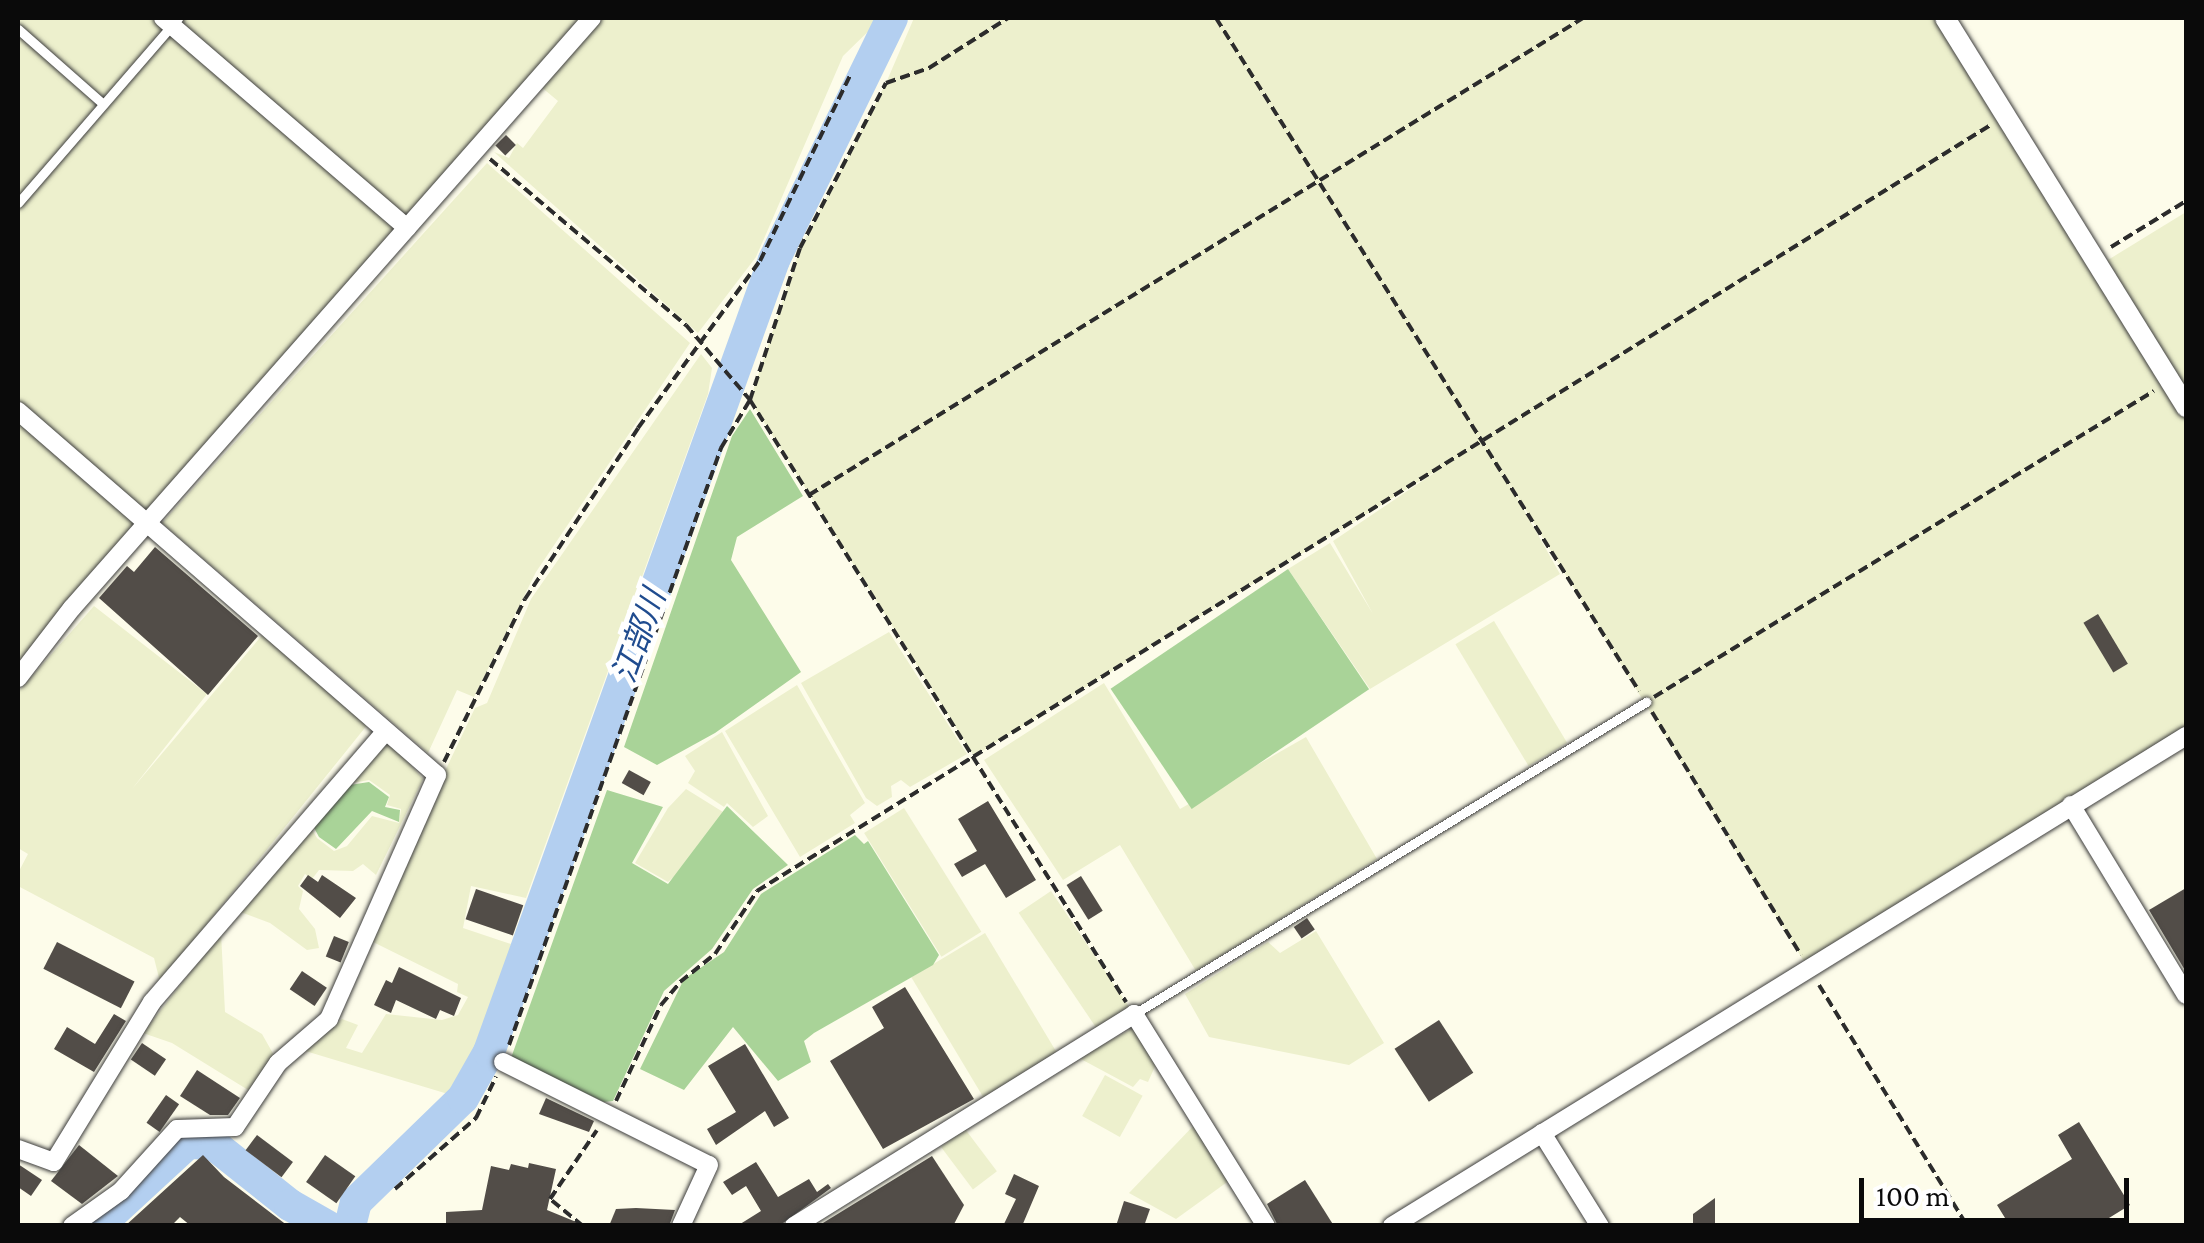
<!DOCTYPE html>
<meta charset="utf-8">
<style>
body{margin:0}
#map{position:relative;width:2204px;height:1243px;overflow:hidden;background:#fdfcea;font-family:"Crimson Pro","Noto Sans JP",serif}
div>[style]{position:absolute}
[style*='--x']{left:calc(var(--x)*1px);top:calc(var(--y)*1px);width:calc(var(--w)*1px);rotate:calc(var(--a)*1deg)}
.farmland>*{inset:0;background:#edf0cd;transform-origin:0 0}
.forest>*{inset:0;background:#a9d398;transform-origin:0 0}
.river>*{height:32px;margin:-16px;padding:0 16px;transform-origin:16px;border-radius:16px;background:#b3cff0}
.building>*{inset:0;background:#524d48;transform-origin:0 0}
.path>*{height:4px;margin-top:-2px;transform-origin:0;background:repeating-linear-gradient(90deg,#2c2c2c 0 10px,transparent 0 15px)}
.roads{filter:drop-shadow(0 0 2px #3d3d3d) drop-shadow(0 0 2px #3d3d3d)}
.service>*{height:9px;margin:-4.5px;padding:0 4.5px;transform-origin:4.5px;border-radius:4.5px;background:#fff}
.minor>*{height:18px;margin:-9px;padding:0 9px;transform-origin:9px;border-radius:9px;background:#fff}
.tertiary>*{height:20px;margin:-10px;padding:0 10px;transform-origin:10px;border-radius:10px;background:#fff}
span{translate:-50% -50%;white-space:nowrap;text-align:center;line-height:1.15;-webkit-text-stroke:10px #fff;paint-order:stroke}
.water-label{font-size:32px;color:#204c8f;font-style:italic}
.frame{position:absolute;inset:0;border:20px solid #0a0a0a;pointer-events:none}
.scale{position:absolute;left:1859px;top:1178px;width:270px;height:45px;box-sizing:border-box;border:5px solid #0a0a0a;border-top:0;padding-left:12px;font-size:30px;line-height:35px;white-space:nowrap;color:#0a0a0a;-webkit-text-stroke:8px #fff;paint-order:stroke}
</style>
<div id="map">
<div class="farmland">
<i style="clip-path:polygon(18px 18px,592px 18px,147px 516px,18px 403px)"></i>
<i style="clip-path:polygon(601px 18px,882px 18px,843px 56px,756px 257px,698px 333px,494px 152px,509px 158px,517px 143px,523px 148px,558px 101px,540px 86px)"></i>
<i style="clip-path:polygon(914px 18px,1945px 18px,2186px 407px,2186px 736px,1808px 968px,1506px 478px,1560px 574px,1370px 689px,1288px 569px,1330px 543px,1373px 614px,1333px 541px,1446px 465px,974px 756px,750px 400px,800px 248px,886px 83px)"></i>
<i style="clip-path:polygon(487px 163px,690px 343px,536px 572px,474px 697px,457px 690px,428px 753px,162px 523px)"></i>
<i style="clip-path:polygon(2186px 212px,2186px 395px,2103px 263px)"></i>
<i style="clip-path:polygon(701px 354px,712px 368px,708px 394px,526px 898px,471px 886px,463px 928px,511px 944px,486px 1041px,473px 1068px,448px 1094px,302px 1050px,342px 1019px,358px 1025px,346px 1048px,362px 1053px,386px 1014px,442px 1020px,458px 1015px,468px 997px,457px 992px,458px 984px,371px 941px,417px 830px,475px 708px,487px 703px,531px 599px)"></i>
<i style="clip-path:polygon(18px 419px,139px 524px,18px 668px)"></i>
<i style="clip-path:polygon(94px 606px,207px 694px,132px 789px,264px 633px,368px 724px,160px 982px,154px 958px,18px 886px,18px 873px,28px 854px,18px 848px,18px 692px)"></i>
<i style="left:1494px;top:621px;width:142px;height:45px;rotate:59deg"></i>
<i style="clip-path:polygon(889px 632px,967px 754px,910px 787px,901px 780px,891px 786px,892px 797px,877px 806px,866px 798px,801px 683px)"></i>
<i style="clip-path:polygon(1104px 683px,1180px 809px,1306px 737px,1377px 859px,1196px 971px,1120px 845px,1063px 880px,984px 760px)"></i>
<i style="clip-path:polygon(797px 685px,865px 803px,850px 815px,855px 823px,800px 857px,725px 731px)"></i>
<i style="clip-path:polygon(722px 732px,768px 816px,753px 827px,727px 803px,724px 807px,688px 783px,695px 771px,685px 756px)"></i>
<i style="clip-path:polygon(387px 738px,423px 779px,376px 875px,363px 864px,353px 871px,319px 870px,312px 879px,305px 874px,298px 886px,303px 891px,299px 909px,315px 929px,319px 948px,307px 950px,270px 923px,235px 910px,309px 825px,317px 838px,334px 851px,347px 846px,372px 816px,399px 823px,401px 809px,387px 805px,390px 795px,369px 780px,347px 784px)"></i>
<i style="clip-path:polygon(686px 789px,723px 812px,685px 867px,668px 882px,635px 863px,668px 808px)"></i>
<i style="left:904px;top:808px;width:146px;height:47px;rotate:58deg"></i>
<i style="left:1051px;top:891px;width:148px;height:39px;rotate:56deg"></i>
<i style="clip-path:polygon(1316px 931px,1384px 1043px,1349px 1065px,1209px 1037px,1185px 994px,1268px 942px,1280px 953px)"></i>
<i style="clip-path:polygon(221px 933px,225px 1012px,262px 1034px,275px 1057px,253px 1093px,172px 1043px,143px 1033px)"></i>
<i style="left:985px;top:933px;width:144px;height:86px;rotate:59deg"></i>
<i style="clip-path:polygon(1133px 1028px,1157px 1062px,1148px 1082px,1140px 1079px,1133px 1087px,1079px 1058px)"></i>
<i style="left:1105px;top:1075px;width:43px;height:47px;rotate:29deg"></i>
<i style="clip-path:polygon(1197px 1122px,1230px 1180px,1176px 1219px,1129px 1193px)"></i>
<i style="left:965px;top:1129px;width:53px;height:30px;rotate:53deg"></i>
</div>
<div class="forest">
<i style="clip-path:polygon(750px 409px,803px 496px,737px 537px,731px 560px,801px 672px,715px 733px,657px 765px,624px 747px,732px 436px)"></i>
<i style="left:1288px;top:569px;width:145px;height:214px;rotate:56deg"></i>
<i style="clip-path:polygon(369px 782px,389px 797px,385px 807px,400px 810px,399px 822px,372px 811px,336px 849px,319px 837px,312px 824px,337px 787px)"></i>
<i style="clip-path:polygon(607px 790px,663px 807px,632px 863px,668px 884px,727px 806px,788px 865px,753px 889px,712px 949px,664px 991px,613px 1101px,604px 1102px,511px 1058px)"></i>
<i style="clip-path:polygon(855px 835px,864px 844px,868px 841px,939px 955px,933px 965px,814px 1033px,804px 1041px,811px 1062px,778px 1081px,733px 1027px,684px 1090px,640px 1069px,684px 979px,724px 952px,761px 894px)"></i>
</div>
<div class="river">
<i style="--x:98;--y:1226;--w:122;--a:-42.7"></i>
<i style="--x:188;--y:1143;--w:25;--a:2"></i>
<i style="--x:213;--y:1144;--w:98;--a:38.4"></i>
<i style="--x:290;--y:1205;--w:43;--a:29.6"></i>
<i style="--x:350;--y:1226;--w:25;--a:-76"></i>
<i style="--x:356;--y:1202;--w:149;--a:-44.2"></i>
<i style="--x:463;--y:1098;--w:53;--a:-60.5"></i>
<i style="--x:489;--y:1052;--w:842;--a:-70.21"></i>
<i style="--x:774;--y:260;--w:269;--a:-64"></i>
</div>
<div class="building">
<i style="left:506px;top:135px;width:14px;height:15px;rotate:45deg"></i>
<i style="clip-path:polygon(155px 547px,258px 636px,208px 695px,99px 598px,127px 566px,134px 572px)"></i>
<i style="left:2098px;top:614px;width:58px;height:17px;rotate:59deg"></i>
<i style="left:629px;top:770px;width:25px;height:15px;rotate:29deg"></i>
<i style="clip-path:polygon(988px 801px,1036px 880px,1006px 898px,985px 864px,962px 877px,954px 864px,977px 851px,958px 819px)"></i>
<i style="clip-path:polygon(308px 875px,318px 882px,322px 875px,356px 898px,340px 918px,300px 886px)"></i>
<i style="left:1081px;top:876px;width:41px;height:17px;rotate:58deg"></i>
<i style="clip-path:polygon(2186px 888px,2186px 972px,2149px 910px)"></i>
<i style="left:476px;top:889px;width:50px;height:32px;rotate:19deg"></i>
<i style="left:1307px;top:918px;width:14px;height:16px;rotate:56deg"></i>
<i style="left:334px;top:936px;width:16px;height:22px;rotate:22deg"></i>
<i style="left:57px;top:942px;width:87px;height:30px;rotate:27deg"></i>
<i style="clip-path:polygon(399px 967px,461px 998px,454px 1016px,440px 1010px,436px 1019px,396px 1000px,391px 1013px,374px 1005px,386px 980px,392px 983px)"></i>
<i style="left:302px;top:971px;width:30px;height:22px;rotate:34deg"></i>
<i style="clip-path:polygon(905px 987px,974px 1099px,883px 1149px,830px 1061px,884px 1028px,872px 1007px)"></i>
<i style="clip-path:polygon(114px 1014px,126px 1021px,94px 1072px,54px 1049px,67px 1027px,95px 1044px)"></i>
<i style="left:1439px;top:1020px;width:63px;height:53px;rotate:57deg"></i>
<i style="left:142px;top:1043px;width:29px;height:20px;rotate:34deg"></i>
<i style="clip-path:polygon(745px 1044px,789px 1118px,774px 1127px,765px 1111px,716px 1145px,707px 1129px,736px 1112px,708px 1066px)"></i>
<i style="clip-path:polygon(197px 1070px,240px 1098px,228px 1115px,210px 1115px,180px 1096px)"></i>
<i style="left:166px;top:1095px;width:16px;height:34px;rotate:35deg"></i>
<i style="clip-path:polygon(546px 1098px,594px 1121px,589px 1132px,539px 1114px)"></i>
<i style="clip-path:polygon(2079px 1122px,2130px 1205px,2096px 1226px,2010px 1226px,1997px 1205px,2072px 1159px,2058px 1135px)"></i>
<i style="left:257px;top:1135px;width:45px;height:19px;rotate:37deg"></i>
<i style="clip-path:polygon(79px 1145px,118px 1176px,82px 1204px,51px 1181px)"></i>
<i style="clip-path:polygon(203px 1155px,224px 1177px,288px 1226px,191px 1226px,180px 1217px,171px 1226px,125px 1226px)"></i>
<i style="left:325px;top:1155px;width:37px;height:33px;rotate:35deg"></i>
<i style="clip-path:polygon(932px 1156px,964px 1205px,953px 1226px,818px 1226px)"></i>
<i style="clip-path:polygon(756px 1162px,778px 1197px,809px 1179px,817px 1192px,828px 1184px,831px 1188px,779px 1226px,737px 1226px,761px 1211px,746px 1186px,732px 1195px,723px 1182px)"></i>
<i style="clip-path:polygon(529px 1163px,556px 1169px,547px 1210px,586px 1226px,446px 1226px,446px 1212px,482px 1210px,491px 1166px,509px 1170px,511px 1164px,528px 1168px)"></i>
<i style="clip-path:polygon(18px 1164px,42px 1180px,31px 1196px,18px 1187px)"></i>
<i style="clip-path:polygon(1014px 1174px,1039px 1186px,1022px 1226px,1003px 1226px,1016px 1199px,1005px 1194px)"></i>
<i style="clip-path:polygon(1305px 1180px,1334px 1226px,1278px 1226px,1267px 1204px)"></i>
<i style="clip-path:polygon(1715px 1198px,1715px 1226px,1693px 1226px,1693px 1214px)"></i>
<i style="clip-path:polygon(1124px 1201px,1150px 1209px,1144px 1226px,1116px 1226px)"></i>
<i style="clip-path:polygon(616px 1209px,636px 1208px,675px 1210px,669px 1226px,609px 1226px)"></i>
</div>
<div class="path">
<i style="--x:1216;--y:18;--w:795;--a:57.85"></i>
<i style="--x:490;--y:159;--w:257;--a:40.3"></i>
<i style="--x:686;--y:325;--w:99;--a:49.5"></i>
<i style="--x:750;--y:400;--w:710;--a:58.01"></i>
<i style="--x:2111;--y:247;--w:88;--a:-31.5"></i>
<i style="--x:809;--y:495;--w:909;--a:-31.64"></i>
<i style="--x:1654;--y:697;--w:586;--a:-31.47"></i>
<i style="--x:1652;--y:712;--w:285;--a:58.5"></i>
<i style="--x:444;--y:762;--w:182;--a:-63.6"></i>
<i style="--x:525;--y:599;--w:205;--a:-56.5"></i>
<i style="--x:638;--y:428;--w:207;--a:-53.9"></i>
<i style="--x:760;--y:261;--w:206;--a:-64.1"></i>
<i style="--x:1819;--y:985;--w:283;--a:58.4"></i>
<i style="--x:509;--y:1045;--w:634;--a:-70.45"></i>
<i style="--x:721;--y:448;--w:56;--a:-58.9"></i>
<i style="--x:750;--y:400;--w:160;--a:-71.8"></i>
<i style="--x:800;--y:248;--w:186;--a:-62.5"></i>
<i style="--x:886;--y:83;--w:46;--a:-19.2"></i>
<i style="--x:929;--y:68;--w:93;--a:-32.3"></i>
<i style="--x:616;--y:1101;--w:106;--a:-64.9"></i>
<i style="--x:661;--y:1005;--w:30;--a:-50"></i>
<i style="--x:680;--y:982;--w:45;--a:-38.7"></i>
<i style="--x:715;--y:954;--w:76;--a:-56.3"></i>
<i style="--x:757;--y:891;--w:1454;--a:-31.84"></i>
<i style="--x:395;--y:1189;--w:108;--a:-41.2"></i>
<i style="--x:476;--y:1118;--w:46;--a:-64"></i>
<i style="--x:583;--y:1226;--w:43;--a:-140.7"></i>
<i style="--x:550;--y:1199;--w:83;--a:-55.7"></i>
</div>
<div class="roads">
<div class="service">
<i style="--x:18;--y:29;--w:113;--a:41.4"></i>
<i style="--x:18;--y:203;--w:245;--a:-49.1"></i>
<i style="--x:1134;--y:1014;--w:600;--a:-31.36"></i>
</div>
<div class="minor">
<i style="--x:163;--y:18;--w:322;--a:40.7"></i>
<i style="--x:18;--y:411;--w:555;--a:40.98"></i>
<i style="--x:437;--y:775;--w:267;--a:113.9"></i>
<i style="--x:329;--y:1019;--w:67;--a:139.2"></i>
<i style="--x:278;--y:1063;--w:77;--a:123.9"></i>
<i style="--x:235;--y:1127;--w:58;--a:178"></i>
<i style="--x:177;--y:1129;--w:84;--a:132.1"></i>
<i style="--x:121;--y:1191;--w:60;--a:144.5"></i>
<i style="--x:18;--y:678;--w:88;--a:-52.4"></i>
<i style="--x:72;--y:608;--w:786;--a:-48.61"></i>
<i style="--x:2071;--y:805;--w:222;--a:58.8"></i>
<i style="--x:503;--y:1062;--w:230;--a:26.6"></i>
<i style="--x:709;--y:1165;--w:67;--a:114.7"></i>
<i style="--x:1542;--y:1133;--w:110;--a:58.1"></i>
<i style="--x:18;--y:1149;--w:38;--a:20"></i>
<i style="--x:54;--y:1162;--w:188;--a:-58.5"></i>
<i style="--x:152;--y:1002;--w:357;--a:-49.2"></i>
<i style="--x:794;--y:1226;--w:401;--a:-31.9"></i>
<i style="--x:1134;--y:1014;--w:250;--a:58.1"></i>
<i style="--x:1392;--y:1226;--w:933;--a:-31.68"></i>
</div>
<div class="tertiary">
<i style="--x:1945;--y:18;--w:458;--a:58.2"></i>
</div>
</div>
<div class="water-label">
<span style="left:639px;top:636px;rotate:-70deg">江部川</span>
</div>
<div class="frame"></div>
<div class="scale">100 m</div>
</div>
